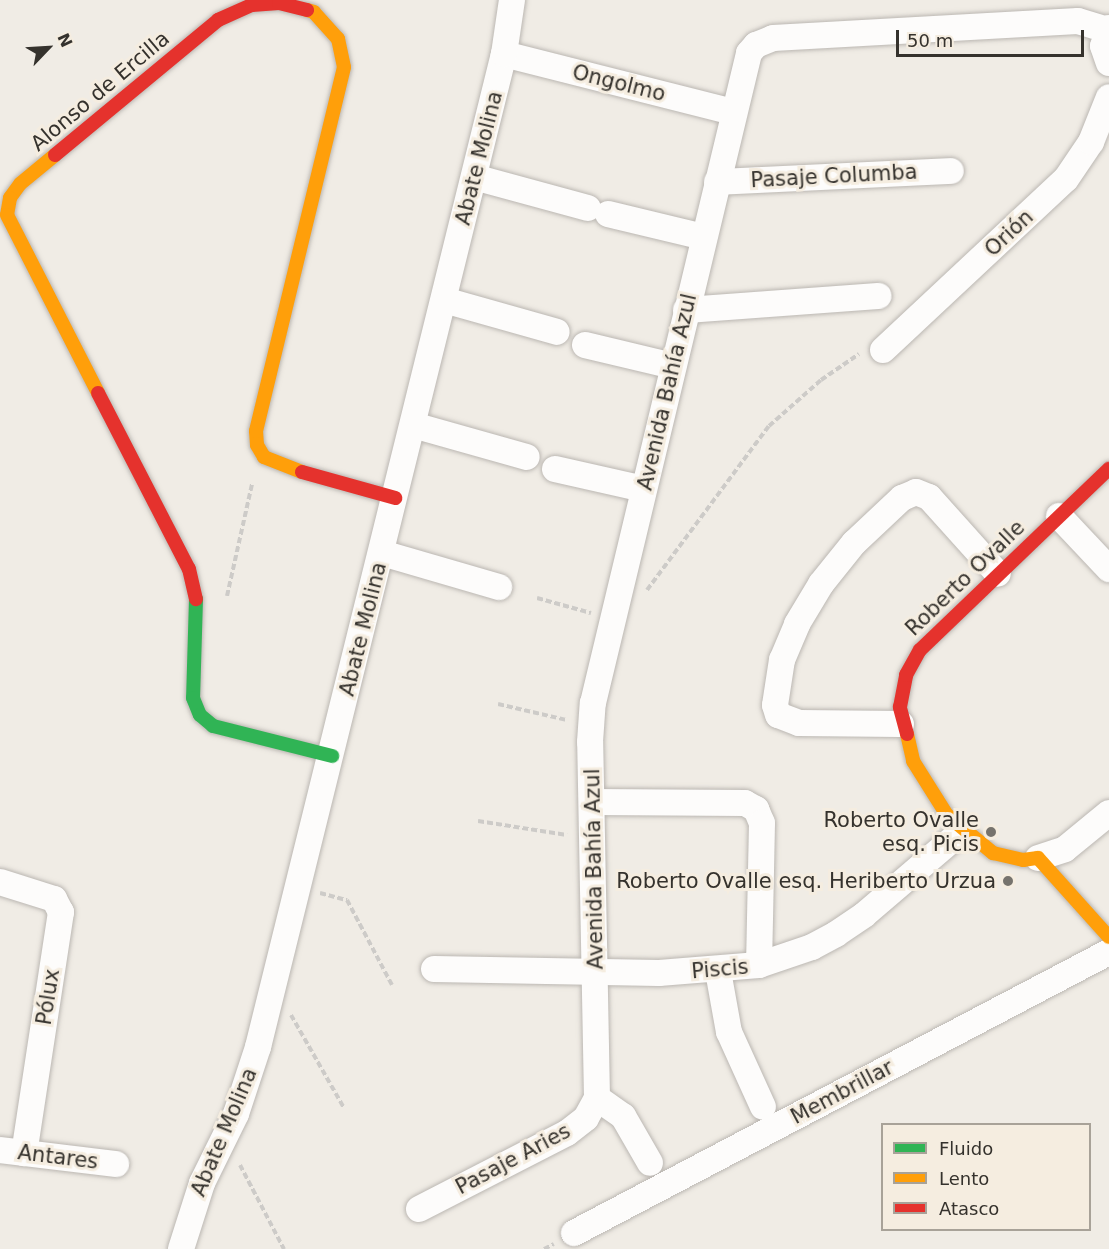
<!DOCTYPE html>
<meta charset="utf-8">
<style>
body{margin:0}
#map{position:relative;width:1109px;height:1249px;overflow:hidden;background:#f0ece5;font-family:"DejaVu Sans",sans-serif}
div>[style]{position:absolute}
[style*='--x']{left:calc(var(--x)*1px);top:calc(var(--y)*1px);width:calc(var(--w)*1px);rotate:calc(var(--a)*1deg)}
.path>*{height:4px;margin-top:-2px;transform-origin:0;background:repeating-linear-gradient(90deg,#cdcbc8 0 6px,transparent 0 9px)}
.roads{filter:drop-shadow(0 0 2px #bbb7b2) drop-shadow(0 0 2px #bbb7b2)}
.street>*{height:26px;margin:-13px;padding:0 13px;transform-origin:13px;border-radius:13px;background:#fdfcfb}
.fast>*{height:14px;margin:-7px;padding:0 7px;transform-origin:7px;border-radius:7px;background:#30b455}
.slow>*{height:14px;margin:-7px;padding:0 7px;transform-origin:7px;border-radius:7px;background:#ff9f0a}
.jam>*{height:14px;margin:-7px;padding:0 7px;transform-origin:7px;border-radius:7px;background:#e5322d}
.dots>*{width:16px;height:16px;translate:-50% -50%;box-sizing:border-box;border:3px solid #f5ede0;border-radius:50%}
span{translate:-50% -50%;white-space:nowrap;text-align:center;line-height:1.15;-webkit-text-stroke:6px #f5ede0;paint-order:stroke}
.street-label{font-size:21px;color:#35322d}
.poi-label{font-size:21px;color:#35322d}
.right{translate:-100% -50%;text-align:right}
.legend{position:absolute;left:881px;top:1123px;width:210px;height:108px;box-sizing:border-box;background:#f5ede0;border:2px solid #a8a298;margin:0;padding:8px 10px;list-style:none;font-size:18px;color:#35322d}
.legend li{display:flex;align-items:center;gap:12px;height:30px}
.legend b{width:30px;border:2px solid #a8a298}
.north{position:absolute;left:18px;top:18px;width:60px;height:60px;-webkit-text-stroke:4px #f5ede0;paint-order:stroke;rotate:65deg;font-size:16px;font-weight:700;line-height:24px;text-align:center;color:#35322d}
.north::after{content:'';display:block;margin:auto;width:21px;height:27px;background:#35322d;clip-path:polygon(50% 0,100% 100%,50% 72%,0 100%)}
.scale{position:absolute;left:896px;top:30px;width:188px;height:27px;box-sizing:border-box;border:3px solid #35322d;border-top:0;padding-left:8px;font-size:18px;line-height:21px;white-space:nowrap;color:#35322d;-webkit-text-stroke:4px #f5ede0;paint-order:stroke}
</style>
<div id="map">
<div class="path">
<i style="--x:647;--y:590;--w:204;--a:-53.4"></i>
<i style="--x:769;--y:426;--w:69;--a:-41.5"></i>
<i style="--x:821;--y:380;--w:46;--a:-34.4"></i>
<i style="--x:227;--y:596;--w:115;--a:-77.4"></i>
<i style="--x:537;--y:598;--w:56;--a:15.5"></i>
<i style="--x:498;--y:704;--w:71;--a:13.1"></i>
<i style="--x:478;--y:821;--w:90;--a:8.9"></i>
<i style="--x:320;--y:893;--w:28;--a:15"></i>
<i style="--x:347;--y:900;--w:96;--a:62.1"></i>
<i style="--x:291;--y:1015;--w:107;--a:60.3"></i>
<i style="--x:240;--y:1165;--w:95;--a:62.4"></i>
<i style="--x:544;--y:1249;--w:11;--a:-27"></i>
</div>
<div class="roads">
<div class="street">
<i style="--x:1109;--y:28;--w:19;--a:108"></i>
<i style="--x:1103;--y:46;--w:18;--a:71"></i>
<i style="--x:504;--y:54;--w:236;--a:14.2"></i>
<i style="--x:474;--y:177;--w:118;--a:15.2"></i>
<i style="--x:717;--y:182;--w:234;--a:-2.7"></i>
<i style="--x:608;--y:214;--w:99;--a:13.5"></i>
<i style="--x:444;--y:300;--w:117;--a:15.8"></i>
<i style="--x:686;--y:310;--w:193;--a:-4.2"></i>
<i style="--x:585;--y:345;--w:90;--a:13.4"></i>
<i style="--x:883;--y:350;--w:250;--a:-43.1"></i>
<i style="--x:1066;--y:179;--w:45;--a:-56"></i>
<i style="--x:1091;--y:142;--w:48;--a:-68.2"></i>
<i style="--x:413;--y:425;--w:118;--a:15.7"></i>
<i style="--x:555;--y:469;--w:91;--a:12.7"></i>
<i style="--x:1059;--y:516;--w:73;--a:46.7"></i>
<i style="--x:382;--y:553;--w:122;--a:16.2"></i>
<i style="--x:901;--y:724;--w:102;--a:-179.4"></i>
<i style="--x:799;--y:723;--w:22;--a:-159"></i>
<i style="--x:778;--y:715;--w:10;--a:-107"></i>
<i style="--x:775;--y:705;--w:46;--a:-81.2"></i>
<i style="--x:782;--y:660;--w:39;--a:-67"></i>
<i style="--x:797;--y:624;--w:47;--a:-59"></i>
<i style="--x:821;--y:584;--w:53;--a:-51.2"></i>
<i style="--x:854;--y:543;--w:66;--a:-43.2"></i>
<i style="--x:902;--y:498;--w:15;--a:-23"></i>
<i style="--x:916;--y:492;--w:14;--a:21"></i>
<i style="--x:929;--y:497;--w:103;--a:48.1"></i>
<i style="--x:593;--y:802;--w:152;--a:0.4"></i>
<i style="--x:745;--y:803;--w:13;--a:29"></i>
<i style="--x:756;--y:809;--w:15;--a:67"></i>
<i style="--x:762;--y:823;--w:142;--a:91.2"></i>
<i style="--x:1038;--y:858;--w:28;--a:-18"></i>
<i style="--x:1065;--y:849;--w:57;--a:-39.3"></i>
<i style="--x:0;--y:882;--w:57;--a:17.5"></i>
<i style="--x:54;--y:899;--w:15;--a:62"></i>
<i style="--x:61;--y:912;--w:244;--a:98.7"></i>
<i style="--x:434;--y:969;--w:225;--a:1"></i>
<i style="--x:659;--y:973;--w:100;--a:-4.6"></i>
<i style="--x:759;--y:965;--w:56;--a:-18.8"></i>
<i style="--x:812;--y:947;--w:27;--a:-28"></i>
<i style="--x:836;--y:934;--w:34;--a:-34"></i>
<i style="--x:864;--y:915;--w:129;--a:-40.6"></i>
<i style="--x:718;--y:971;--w:62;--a:79.8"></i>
<i style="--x:729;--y:1032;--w:82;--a:65.6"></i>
<i style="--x:597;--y:1098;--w:32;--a:35"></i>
<i style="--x:623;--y:1116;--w:54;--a:60.1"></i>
<i style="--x:0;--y:1150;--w:117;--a:6.9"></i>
<i style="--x:419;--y:1209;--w:166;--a:-27.2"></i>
<i style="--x:567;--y:1133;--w:24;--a:-38"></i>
<i style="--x:586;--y:1118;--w:23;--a:-61"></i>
<i style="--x:597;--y:1098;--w:356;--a:-91.1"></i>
<i style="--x:590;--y:742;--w:39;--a:-86"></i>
<i style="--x:593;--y:703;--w:668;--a:-76.5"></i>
<i style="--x:749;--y:53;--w:11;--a:-49"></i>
<i style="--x:756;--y:45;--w:18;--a:-22"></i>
<i style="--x:773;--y:38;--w:305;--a:-3.2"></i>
<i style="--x:1078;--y:21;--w:30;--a:17"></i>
<i style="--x:574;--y:1233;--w:604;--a:-27.71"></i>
<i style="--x:181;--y:1249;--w:69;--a:-72.3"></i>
<i style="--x:202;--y:1183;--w:77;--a:-63.8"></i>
<i style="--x:236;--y:1114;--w:71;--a:-71.8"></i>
<i style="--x:258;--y:1047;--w:1023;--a:-76.09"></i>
<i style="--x:504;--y:54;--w:55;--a:-81.6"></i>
</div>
<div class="fast">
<i style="--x:196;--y:599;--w:99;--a:91.7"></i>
<i style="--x:193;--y:698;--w:18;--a:68"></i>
<i style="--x:200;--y:715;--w:17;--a:40"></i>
<i style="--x:213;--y:726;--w:123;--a:14.1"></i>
</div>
<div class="slow">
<i style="--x:55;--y:155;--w:45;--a:140.4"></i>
<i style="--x:20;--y:184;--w:17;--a:126"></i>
<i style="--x:10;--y:198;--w:17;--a:100"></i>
<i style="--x:7;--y:215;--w:200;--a:62.9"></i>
<i style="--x:302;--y:472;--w:41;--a:-158.5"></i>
<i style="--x:264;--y:457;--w:14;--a:-120"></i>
<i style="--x:257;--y:445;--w:14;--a:-94"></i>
<i style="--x:256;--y:431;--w:374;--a:-76.4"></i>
<i style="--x:344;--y:67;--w:29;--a:-102"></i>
<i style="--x:338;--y:39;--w:36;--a:-132"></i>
<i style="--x:314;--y:12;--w:7;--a:-164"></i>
<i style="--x:907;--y:734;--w:28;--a:77"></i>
<i style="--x:913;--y:761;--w:64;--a:57.8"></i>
<i style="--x:947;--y:815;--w:60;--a:39.6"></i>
<i style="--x:993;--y:853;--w:31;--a:13"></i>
<i style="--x:1023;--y:860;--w:15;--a:-8"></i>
<i style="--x:1038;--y:858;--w:106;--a:48.1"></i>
</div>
<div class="jam">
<i style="--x:55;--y:155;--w:212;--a:-39.6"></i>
<i style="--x:218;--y:20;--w:37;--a:-24"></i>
<i style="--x:252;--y:5;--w:27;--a:-4"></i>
<i style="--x:279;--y:3;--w:29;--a:14"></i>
<i style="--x:98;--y:393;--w:198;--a:62.7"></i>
<i style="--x:189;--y:569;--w:31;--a:77"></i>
<i style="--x:302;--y:472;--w:97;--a:15.6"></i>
<i style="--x:907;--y:734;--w:28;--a:-105"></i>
<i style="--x:900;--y:707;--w:33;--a:-79"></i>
<i style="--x:906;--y:675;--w:29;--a:-61"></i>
<i style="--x:920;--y:650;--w:262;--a:-43.8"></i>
</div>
</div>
<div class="dots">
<i style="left:991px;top:832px;background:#76736d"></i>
<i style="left:1008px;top:881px;background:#76736d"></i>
</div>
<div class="street-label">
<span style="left:619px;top:83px;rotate:14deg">Ongolmo</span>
<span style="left:100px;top:91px;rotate:-40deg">Alonso de Ercilla</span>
<span style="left:479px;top:158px;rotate:-76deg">Abate Molina</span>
<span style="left:834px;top:176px;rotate:-3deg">Pasaje Columba</span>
<span style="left:1009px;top:233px;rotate:-43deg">Orión</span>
<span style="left:667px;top:392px;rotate:-77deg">Avenida Bahía Azul</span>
<span style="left:965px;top:578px;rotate:-44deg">Roberto Ovalle</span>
<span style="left:363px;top:629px;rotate:-76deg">Abate Molina</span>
<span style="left:594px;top:869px;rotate:-91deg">Avenida Bahía Azul</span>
<span style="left:720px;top:969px;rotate:-5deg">Piscis</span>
<span style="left:48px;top:997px;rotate:-81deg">Pólux</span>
<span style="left:842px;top:1092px;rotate:-28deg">Membrillar</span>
<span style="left:224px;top:1132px;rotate:-67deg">Abate Molina</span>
<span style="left:58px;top:1157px;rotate:7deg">Antares</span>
<span style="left:513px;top:1159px;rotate:-28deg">Pasaje Aries</span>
</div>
<div class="poi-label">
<span class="right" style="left:979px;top:832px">Roberto Ovalle<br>esq. Picis</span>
<span class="right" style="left:996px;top:881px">Roberto Ovalle esq. Heriberto Urzua</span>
</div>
<ul class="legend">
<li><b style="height:8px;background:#30b455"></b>Fluido</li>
<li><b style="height:8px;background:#ff9f0a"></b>Lento</li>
<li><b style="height:8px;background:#e5322d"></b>Atasco</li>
</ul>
<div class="north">N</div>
<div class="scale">50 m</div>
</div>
